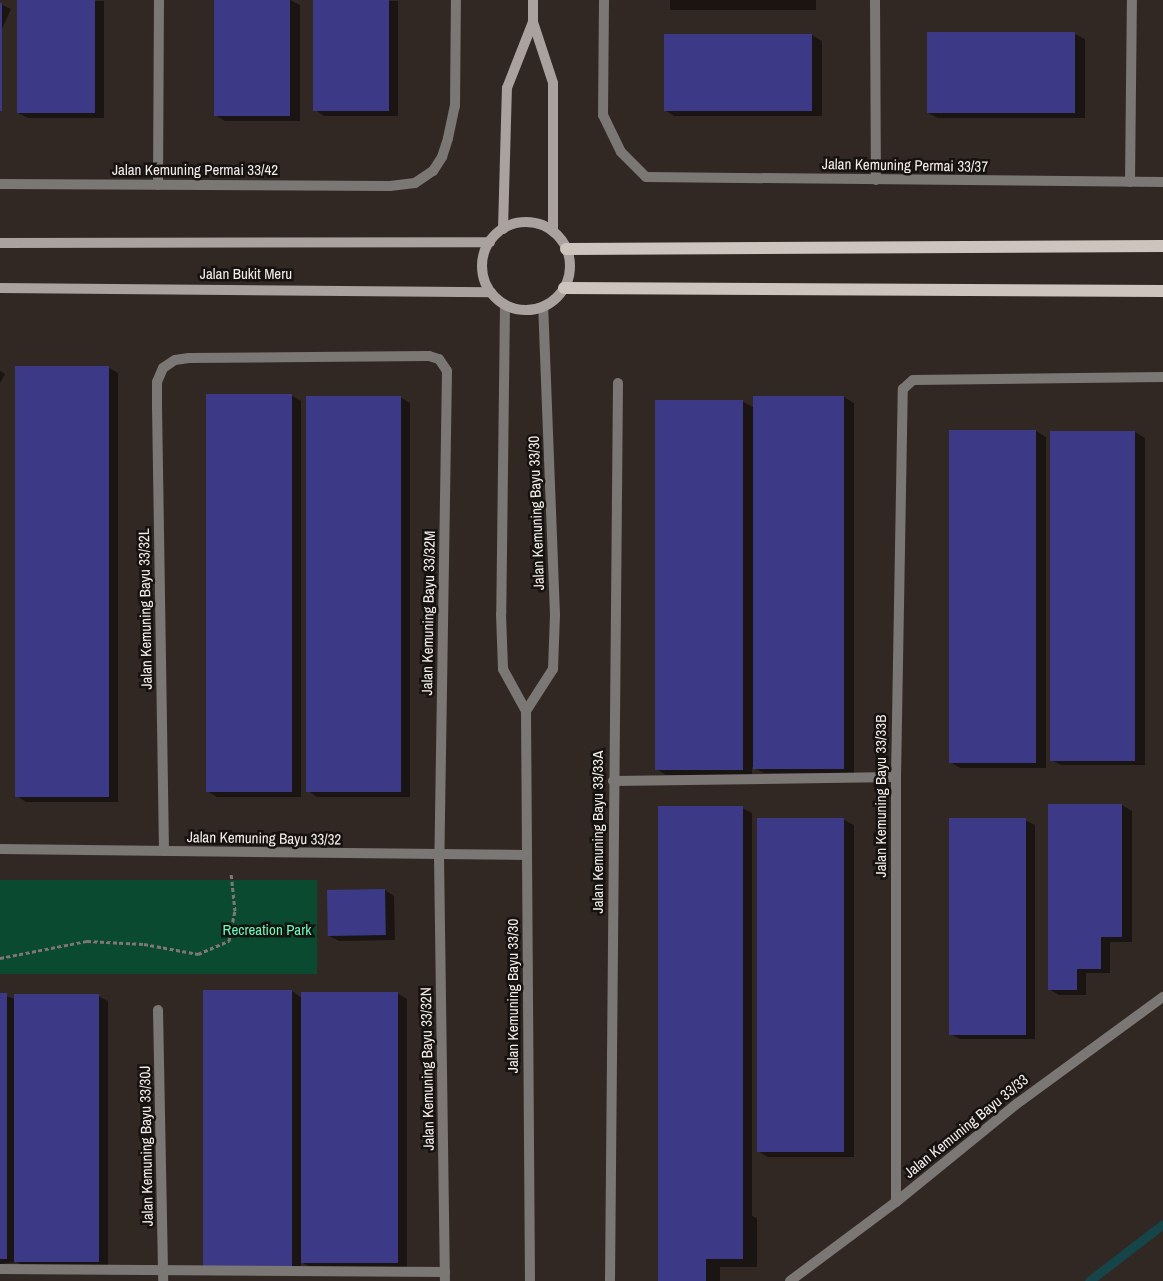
<!DOCTYPE html>
<style>
body{margin:0}
#map{position:relative;width:1163px;height:1281px;overflow:hidden;background:#312824;font-family:"Archivo Narrow",sans-serif}
div>[style]{position:absolute}
[style*='--x']{left:calc(var(--x)*1px);top:calc(var(--y)*1px);width:calc(var(--w)*1px);rotate:calc(var(--a)*1deg)}
.green>*{inset:0;background:#0a4a30;transform-origin:0 0}
.shadow>*{inset:0;background:#0007;transform-origin:0 0}
.stream>*{height:9px;margin:-4.5px;padding:0 4.5px;transform-origin:4.5px;border-radius:4.5px;background:#164549}
.building>*{inset:0;background:#3c3a87;transform-origin:0 0}
.path>*{height:3px;margin-top:-1.5px;transform-origin:0;background:repeating-linear-gradient(90deg,#7e7773 0 4px,transparent 0 6.5px)}
.lane>*{height:10px;margin:-5px;padding:0 5px;transform-origin:5px;border-radius:5px;background:#7b7774}
.street>*{height:10px;margin:-5px;padding:0 5px;transform-origin:5px;border-radius:5px;background:#7b7774}
.secondary>*{height:10px;margin:-5px;padding:0 5px;transform-origin:5px;border-radius:5px;background:#a9a29e}
.secondary>.ring{margin:-5px;padding:0;box-sizing:content-box;background:none;border:10px solid #a9a29e;border-radius:50%}
.primary>*{height:12px;margin:-6px;padding:0 6px;transform-origin:6px;border-radius:6px;background:#cdc4be}
span{translate:-50% -50%;white-space:nowrap;text-align:center;line-height:1.15;-webkit-text-stroke:5px #161210;paint-order:stroke}
.street-label{font-size:15px;color:#f3edea}
.park-label{font-size:15px;color:#6afab9}
</style>
<div id="map">
<div class="green">
<i style="left:0;top:880px;width:317px;height:94px"></i>
</div>
<div class="shadow">
<i style="clip-path:polygon(18px 0,104px 1px,104px 118px,28px 118px,18px 113px)"></i>
<i style="clip-path:polygon(215px 0,290px 0,300px 5px,300px 121px,225px 121px,215px 115px)"></i>
<i style="clip-path:polygon(315px 0,398px 1px,398px 116px,324px 116px,315px 110px)"></i>
<i style="left:670px;top:0;width:146px;height:10px"></i>
<i style="left:0;top:4px;width:12px;height:112px;rotate:24deg"></i>
<i style="clip-path:polygon(928px 34px,1075px 34px,1085px 39px,1085px 118px,938px 118px,928px 113px)"></i>
<i style="clip-path:polygon(665px 35px,812px 35px,822px 41px,822px 116px,674px 116px,665px 110px)"></i>
<i style="clip-path:polygon(109px 368px,118px 373px,118px 802px,26px 802px,17px 796px)"></i>
<i style="left:0;top:371px;width:6px;height:431px;rotate:31deg"></i>
<i style="clip-path:polygon(292px 396px,301px 401px,301px 797px,217px 797px,207px 791px)"></i>
<i style="clip-path:polygon(400px 397px,410px 403px,410px 797px,317px 797px,308px 791px)"></i>
<i style="clip-path:polygon(754px 397px,844px 397px,854px 403px,854px 773px,764px 773px,752px 767px,752px 775px,666px 775px,656px 769px,742px 401px,754px 408px)"></i>
<i style="clip-path:polygon(1036px 431px,1046px 437px,1046px 768px,960px 768px,950px 762px)"></i>
<i style="clip-path:polygon(1051px 432px,1135px 432px,1145px 438px,1145px 765px,1061px 765px,1051px 760px)"></i>
<i style="clip-path:polygon(1050px 805px,1122px 805px,1132px 811px,1132px 942px,1110px 942px,1110px 973px,1086px 973px,1086px 995px,1059px 995px,1050px 990px)"></i>
<i style="clip-path:polygon(742px 808px,752px 813px,752px 1216px,757px 1218px,757px 1267px,720px 1267px,720px 1281px,661px 1281px)"></i>
<i style="clip-path:polygon(759px 820px,844px 820px,854px 825px,854px 1157px,768px 1157px,759px 1152px)"></i>
<i style="clip-path:polygon(1025px 820px,1035px 825px,1035px 1039px,960px 1039px,950px 1034px)"></i>
<i style="clip-path:polygon(385px 890px,394px 896px,395px 940px,339px 941px,329px 936px)"></i>
<i style="clip-path:polygon(292px 991px,302px 998px,397px 993px,407px 999px,407px 1268px,312px 1268px,301px 1262px,301px 1272px,214px 1272px)"></i>
<i style="clip-path:polygon(0 994px,15px 999px,98px 996px,108px 1001px,108px 1267px,25px 1267px,17px 1262px,0 1264px)"></i>
</div>
<div class="stream">
<i style="--x:1089;--y:1281;--w:93;--a:-37.6"></i>
</div>
<div class="building">
<i style="left:17px;top:0;width:78px;height:113px"></i>
<i style="left:214px;top:0;width:76px;height:116px"></i>
<i style="left:313px;top:0;width:76px;height:111px"></i>
<i style="left:0;top:3px;width:2px;height:108px"></i>
<i style="left:927px;top:32px;width:148px;height:81px"></i>
<i style="left:664px;top:34px;width:148px;height:77px"></i>
<i style="left:15px;top:366px;width:94px;height:431px"></i>
<i style="left:206px;top:394px;width:86px;height:398px"></i>
<i style="left:306px;top:396px;width:95px;height:396px"></i>
<i style="left:753px;top:396px;width:91px;height:373px"></i>
<i style="left:655px;top:400px;width:88px;height:370px"></i>
<i style="left:949px;top:430px;width:87px;height:333px"></i>
<i style="left:1050px;top:431px;width:85px;height:330px"></i>
<i style="clip-path:polygon(1048px 804px,1122px 804px,1122px 937px,1101px 937px,1101px 969px,1077px 969px,1077px 990px,1048px 990px)"></i>
<i style="clip-path:polygon(658px 806px,743px 806px,743px 1259px,706px 1259px,706px 1281px,658px 1281px)"></i>
<i style="left:757px;top:818px;width:87px;height:334px"></i>
<i style="left:949px;top:818px;width:77px;height:217px"></i>
<i style="left:385px;top:889px;width:46px;height:58px;rotate:89deg"></i>
<i style="left:203px;top:990px;width:89px;height:277px"></i>
<i style="left:301px;top:992px;width:97px;height:271px"></i>
<i style="left:0;top:993px;width:7px;height:266px"></i>
<i style="left:14px;top:994px;width:85px;height:268px"></i>
</div>
<div class="path">
<i style="--x:0;--y:958;--w:89;--a:-11.1"></i>
<i style="--x:87;--y:941;--w:57;--a:3"></i>
<i style="--x:144;--y:944;--w:55;--a:10.5"></i>
<i style="--x:198;--y:954;--w:34;--a:-23"></i>
<i style="--x:229;--y:941;--w:31;--a:-79"></i>
<i style="--x:235;--y:911;--w:38;--a:-96"></i>
</div>
<div class="lane">
<i style="--x:613;--y:781;--w:283;--a:-0.8"></i>
<i style="--x:0;--y:1269;--w:445;--a:0.4"></i>
</div>
<div class="street">
<i style="--x:604;--y:0;--w:115;--a:90.5"></i>
<i style="--x:603;--y:115;--w:41;--a:64.1"></i>
<i style="--x:621;--y:152;--w:35;--a:45"></i>
<i style="--x:646;--y:177;--w:517;--a:0.55"></i>
<i style="--x:875;--y:0;--w:180;--a:89.7"></i>
<i style="--x:1130;--y:182;--w:182;--a:-89.4"></i>
<i style="--x:0;--y:184;--w:390;--a:0.3"></i>
<i style="--x:390;--y:186;--w:25;--a:-7"></i>
<i style="--x:415;--y:183;--w:22;--a:-34"></i>
<i style="--x:433;--y:171;--w:17;--a:-57"></i>
<i style="--x:442;--y:157;--w:20;--a:-72"></i>
<i style="--x:448;--y:138;--w:33;--a:-78"></i>
<i style="--x:455;--y:106;--w:106;--a:-89.5"></i>
<i style="--x:158;--y:185;--w:185;--a:-89.7"></i>
<i style="--x:505;--y:305;--w:309;--a:90.7"></i>
<i style="--x:501;--y:614;--w:55;--a:87.9"></i>
<i style="--x:503;--y:669;--w:48;--a:61.3"></i>
<i style="--x:526;--y:711;--w:570;--a:89.6"></i>
<i style="--x:526;--y:711;--w:50;--a:-57.3"></i>
<i style="--x:553;--y:669;--w:54;--a:-87.9"></i>
<i style="--x:555;--y:615;--w:309;--a:-92.2"></i>
<i style="--x:0;--y:849;--w:527;--a:0.65"></i>
<i style="--x:164;--y:851;--w:445;--a:-90.9"></i>
<i style="--x:157;--y:406;--w:24;--a:-90"></i>
<i style="--x:157;--y:382;--w:15;--a:-67"></i>
<i style="--x:163;--y:368;--w:14;--a:-34"></i>
<i style="--x:175;--y:360;--w:14;--a:-8"></i>
<i style="--x:189;--y:358;--w:240;--a:-0.5"></i>
<i style="--x:429;--y:356;--w:10;--a:17"></i>
<i style="--x:439;--y:359;--w:14;--a:56"></i>
<i style="--x:447;--y:371;--w:485;--a:90.9"></i>
<i style="--x:439;--y:856;--w:425;--a:89.2"></i>
<i style="--x:158;--y:1010;--w:271;--a:88.9"></i>
<i style="--x:896;--y:1202;--w:425;--a:-90"></i>
<i style="--x:896;--y:777;--w:388;--a:-89"></i>
<i style="--x:903;--y:389;--w:13;--a:-42"></i>
<i style="--x:913;--y:380;--w:250;--a:-0.7"></i>
<i style="--x:610;--y:1281;--w:898;--a:-89.49"></i>
<i style="--x:790;--y:1281;--w:132;--a:-36.7"></i>
<i style="--x:896;--y:1202;--w:157;--a:-39.1"></i>
<i style="--x:1018;--y:1103;--w:180;--a:-36.2"></i>
</div>
<div class="secondary">
<i style="--x:533;--y:0;--w:22;--a:90"></i>
<i style="--x:533;--y:22;--w:64;--a:71.8"></i>
<i style="--x:553;--y:83;--w:148;--a:90"></i>
<i class="ring" style="left:482px;top:222px;width:78px;height:78px"></i>
<i style="--x:503;--y:229;--w:141;--a:-88.4"></i>
<i style="--x:507;--y:88;--w:71;--a:-68.5"></i>
<i style="--x:0;--y:243;--w:490;--a:-0.1"></i>
<i style="--x:0;--y:288;--w:491;--a:0.5"></i>
</div>
<div class="primary">
<i style="--x:566;--y:249;--w:597;--a:-0.29"></i>
<i style="--x:564;--y:288;--w:599;--a:0.29"></i>
</div>
<div class="street-label">
<span style="left:905px;top:165px;rotate:1deg">Jalan Kemuning Permai 33/37</span>
<span style="left:195px;top:170px">Jalan Kemuning Permai 33/42</span>
<span style="left:246px;top:274px">Jalan Bukit Meru</span>
<span style="left:536px;top:513px;rotate:-92deg">Jalan Kemuning Bayu 33/30</span>
<span style="left:145px;top:609px;rotate:-91deg">Jalan Kemuning Bayu 33/32L</span>
<span style="left:428px;top:613px;rotate:-89deg">Jalan Kemuning Bayu 33/32M</span>
<span style="left:881px;top:796px;rotate:-90deg">Jalan Kemuning Bayu 33/33B</span>
<span style="left:598px;top:832px;rotate:-90deg">Jalan Kemuning Bayu 33/33A</span>
<span style="left:264px;top:838px;rotate:1deg">Jalan Kemuning Bayu 33/32</span>
<span style="left:513px;top:996px;rotate:-90deg">Jalan Kemuning Bayu 33/30</span>
<span style="left:427px;top:1069px;rotate:-91deg">Jalan Kemuning Bayu 33/32N</span>
<span style="left:966px;top:1126px;rotate:-39deg">Jalan Kemuning Bayu 33/33</span>
<span style="left:146px;top:1146px;rotate:-91deg">Jalan Kemuning Bayu 33/30J</span>
</div>
<div class="park-label">
<span style="left:267px;top:930px">Recreation Park</span>
</div>
</div>
